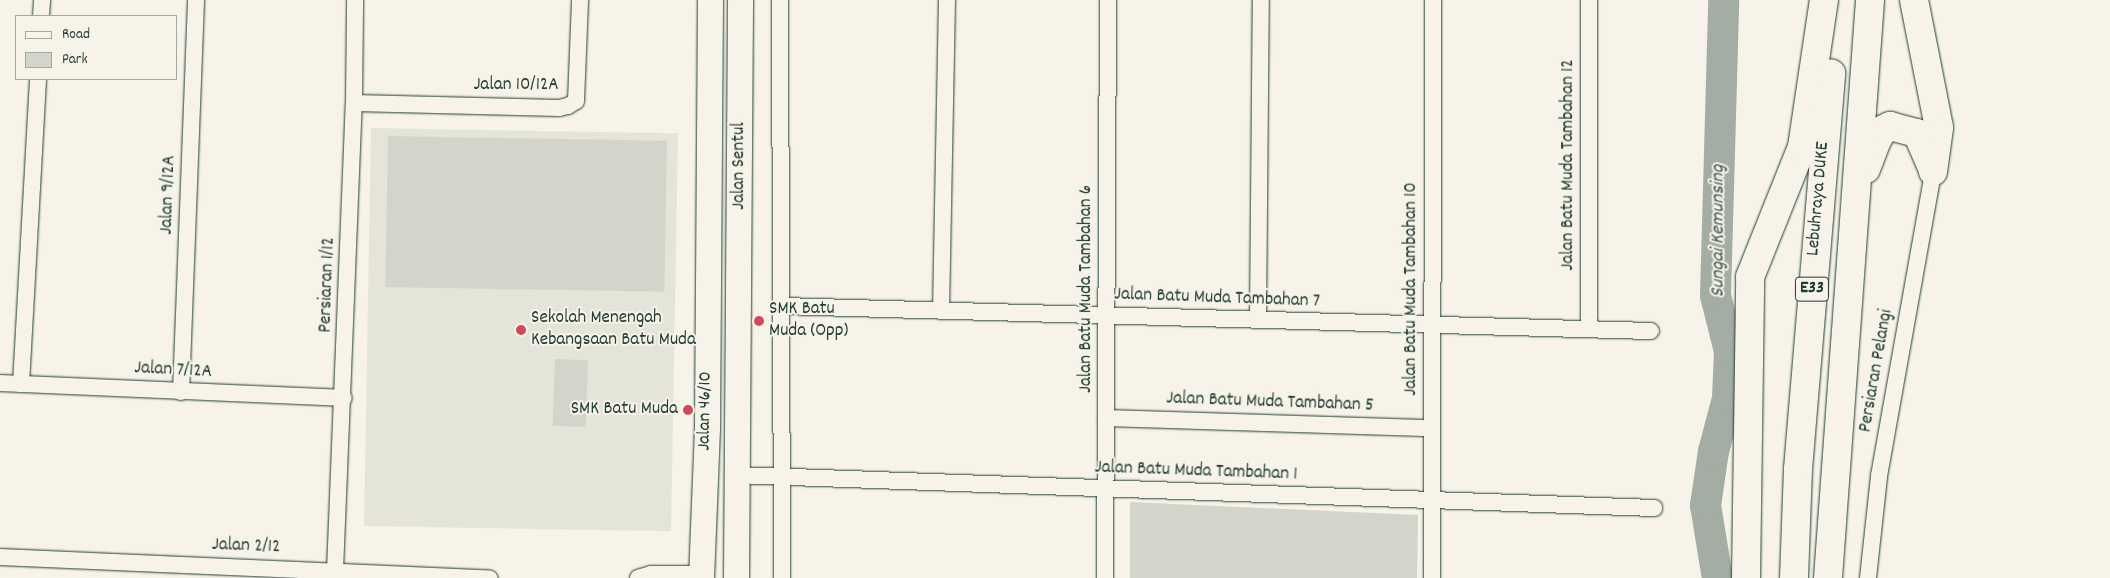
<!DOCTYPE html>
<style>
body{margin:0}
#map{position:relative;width:2110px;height:578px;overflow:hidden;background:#f7f3e8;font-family:Dekko,sans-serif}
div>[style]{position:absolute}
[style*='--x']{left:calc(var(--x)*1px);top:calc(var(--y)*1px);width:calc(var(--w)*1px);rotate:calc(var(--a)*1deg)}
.built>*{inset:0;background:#e5e4d9;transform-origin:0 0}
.green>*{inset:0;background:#d3d5ca;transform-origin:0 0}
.river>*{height:31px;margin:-15.5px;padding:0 15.5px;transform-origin:15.5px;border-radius:15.5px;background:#a4ada3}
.roads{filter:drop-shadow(0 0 1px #1f3d34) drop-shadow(0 0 1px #1f3d34)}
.street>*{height:16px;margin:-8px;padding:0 8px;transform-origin:8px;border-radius:8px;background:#f7f3e8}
.primary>*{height:25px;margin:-12.5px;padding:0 12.5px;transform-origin:12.5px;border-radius:12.5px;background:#f7f3e8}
.highway>*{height:28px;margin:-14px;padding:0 14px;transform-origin:14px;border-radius:14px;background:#f7f3e8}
.dots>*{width:14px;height:14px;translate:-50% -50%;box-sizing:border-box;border:2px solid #f7f3e8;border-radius:50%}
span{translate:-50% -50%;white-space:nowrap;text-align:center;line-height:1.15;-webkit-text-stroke:4px #f7f3e8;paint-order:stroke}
.shield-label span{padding:1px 4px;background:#f7f3e8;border:1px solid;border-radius:4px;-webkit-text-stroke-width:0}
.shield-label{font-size:18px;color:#1f3d34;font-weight:700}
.street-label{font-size:19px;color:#1f3d34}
.poi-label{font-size:19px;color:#1f3d34}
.left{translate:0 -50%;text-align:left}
.right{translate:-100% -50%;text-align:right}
.water-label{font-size:20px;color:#405950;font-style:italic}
.legend{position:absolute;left:15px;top:15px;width:162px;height:65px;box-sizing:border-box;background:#f7f3e8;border:1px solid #a1aaa0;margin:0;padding:6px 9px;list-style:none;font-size:15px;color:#1f3d34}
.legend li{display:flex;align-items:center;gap:10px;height:25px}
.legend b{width:25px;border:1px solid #a1aaa0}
</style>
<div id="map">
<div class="built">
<i style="left:371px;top:128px;width:307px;height:398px;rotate:1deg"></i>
</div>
<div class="green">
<i style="left:388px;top:136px;width:279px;height:151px;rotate:1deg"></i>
<i style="left:555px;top:359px;width:33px;height:67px;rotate:2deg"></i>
<i style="clip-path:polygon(1130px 502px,1418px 515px,1417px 578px,1130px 578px)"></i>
</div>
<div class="river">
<i style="--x:1717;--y:578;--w:74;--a:-99.3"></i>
<i style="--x:1705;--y:505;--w:55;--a:-81.6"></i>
<i style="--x:1713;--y:451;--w:55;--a:-75.2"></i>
<i style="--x:1727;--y:398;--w:47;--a:-87.6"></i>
<i style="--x:1729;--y:351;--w:58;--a:-104"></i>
<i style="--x:1715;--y:295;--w:295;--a:-88.4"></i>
</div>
<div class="roads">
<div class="street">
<i style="--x:780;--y:0;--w:578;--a:89.8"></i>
<i style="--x:1589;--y:0;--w:329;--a:90"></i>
<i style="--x:41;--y:16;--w:16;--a:-86"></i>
<i style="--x:354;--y:103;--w:205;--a:1.4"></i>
<i style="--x:559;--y:108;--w:9;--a:-13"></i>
<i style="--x:568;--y:106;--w:9;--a:-32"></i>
<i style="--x:576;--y:101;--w:101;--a:-87.7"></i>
<i style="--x:782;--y:306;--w:869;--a:1.65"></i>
<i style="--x:941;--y:311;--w:311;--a:-88.9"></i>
<i style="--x:1258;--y:320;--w:320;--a:-89.5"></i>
<i style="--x:0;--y:383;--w:344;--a:2.5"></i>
<i style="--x:21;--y:384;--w:305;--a:-86.8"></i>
<i style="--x:181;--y:392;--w:392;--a:-87.8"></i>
<i style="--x:1106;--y:418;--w:326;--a:1.8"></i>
<i style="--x:736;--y:475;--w:919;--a:2.06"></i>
<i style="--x:0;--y:557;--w:490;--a:2.5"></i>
<i style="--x:335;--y:571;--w:468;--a:-87.7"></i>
<i style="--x:354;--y:103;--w:103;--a:-89.4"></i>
<i style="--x:638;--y:578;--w:14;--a:-17"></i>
<i style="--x:651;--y:574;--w:50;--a:0"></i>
<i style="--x:1105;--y:578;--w:578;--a:-89.7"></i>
<i style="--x:1432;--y:578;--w:578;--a:-89.9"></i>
<i style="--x:1868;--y:578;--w:103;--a:-83.8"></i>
<i style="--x:1879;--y:476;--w:309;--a:-79.9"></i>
</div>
<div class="primary">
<i style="--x:701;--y:578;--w:151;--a:-87.7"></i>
<i style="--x:707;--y:427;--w:427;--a:-89.6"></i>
<i style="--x:736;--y:578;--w:578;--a:-89.6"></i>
</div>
<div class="highway">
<i style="--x:1914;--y:0;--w:130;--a:78.9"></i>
<i style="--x:1939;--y:128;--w:44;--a:97.8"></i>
<i style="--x:1866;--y:169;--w:31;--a:-69"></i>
<i style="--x:1877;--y:140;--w:13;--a:-58"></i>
<i style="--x:1884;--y:129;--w:7;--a:-27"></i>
<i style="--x:1890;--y:126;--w:28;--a:15"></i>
<i style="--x:1917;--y:133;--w:40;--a:66.6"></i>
<i style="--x:1746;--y:578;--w:301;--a:-89.2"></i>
<i style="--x:1750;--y:277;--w:140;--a:-68.2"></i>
<i style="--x:1802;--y:147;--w:149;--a:-81.5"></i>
<i style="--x:1794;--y:578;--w:109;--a:-87.9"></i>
<i style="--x:1798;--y:469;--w:397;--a:-85.2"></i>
<i style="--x:1828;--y:578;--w:580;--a:-85.84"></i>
</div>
</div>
<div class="dots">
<i style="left:759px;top:321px;background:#d1495b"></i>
<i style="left:521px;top:330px;background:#d1495b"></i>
<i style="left:688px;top:410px;background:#d1495b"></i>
</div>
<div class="shield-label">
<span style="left:1812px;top:289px">E33</span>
</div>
<div class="street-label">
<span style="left:516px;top:86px">Jalan 10/12A</span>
<span style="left:1569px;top:165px;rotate:-90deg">Jalan Batu Muda Tambahan 12</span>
<span style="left:740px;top:166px;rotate:-90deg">Jalan Sentul</span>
<span style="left:169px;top:195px;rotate:-88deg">Jalan 9/12A</span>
<span style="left:1819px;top:199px;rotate:-85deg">Lebuhraya DUKE</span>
<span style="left:328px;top:285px;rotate:-88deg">Persiaran 1/12</span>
<span style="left:1087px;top:289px;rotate:-90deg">Jalan Batu Muda Tambahan 6</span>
<span style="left:1412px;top:289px;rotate:-90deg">Jalan Batu Muda Tambahan 10</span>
<span style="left:1217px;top:299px;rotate:2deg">Jalan Batu Muda Tambahan 7</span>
<span style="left:173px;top:371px;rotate:3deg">Jalan 7/12A</span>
<span style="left:1877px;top:371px;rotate:-80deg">Persiaran Pelangi</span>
<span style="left:1270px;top:403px;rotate:2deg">Jalan Batu Muda Tambahan 5</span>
<span style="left:706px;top:411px;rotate:-89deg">Jalan 46/10</span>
<span style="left:1196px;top:472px;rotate:2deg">Jalan Batu Muda Tambahan 1</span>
<span style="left:246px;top:547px;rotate:2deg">Jalan 2/12</span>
</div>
<div class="poi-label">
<span class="left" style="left:769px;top:321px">SMK Batu<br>Muda (Opp)</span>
<span class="left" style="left:531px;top:330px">Sekolah Menengah<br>Kebangsaan Batu Muda</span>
<span class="right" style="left:678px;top:410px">SMK Batu Muda</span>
</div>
<div class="water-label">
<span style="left:1719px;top:231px;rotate:-90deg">Sungai Kemunsing</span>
</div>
<ul class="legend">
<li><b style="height:6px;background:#f7f3e8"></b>Road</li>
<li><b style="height:14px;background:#d3d5ca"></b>Park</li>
</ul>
</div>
